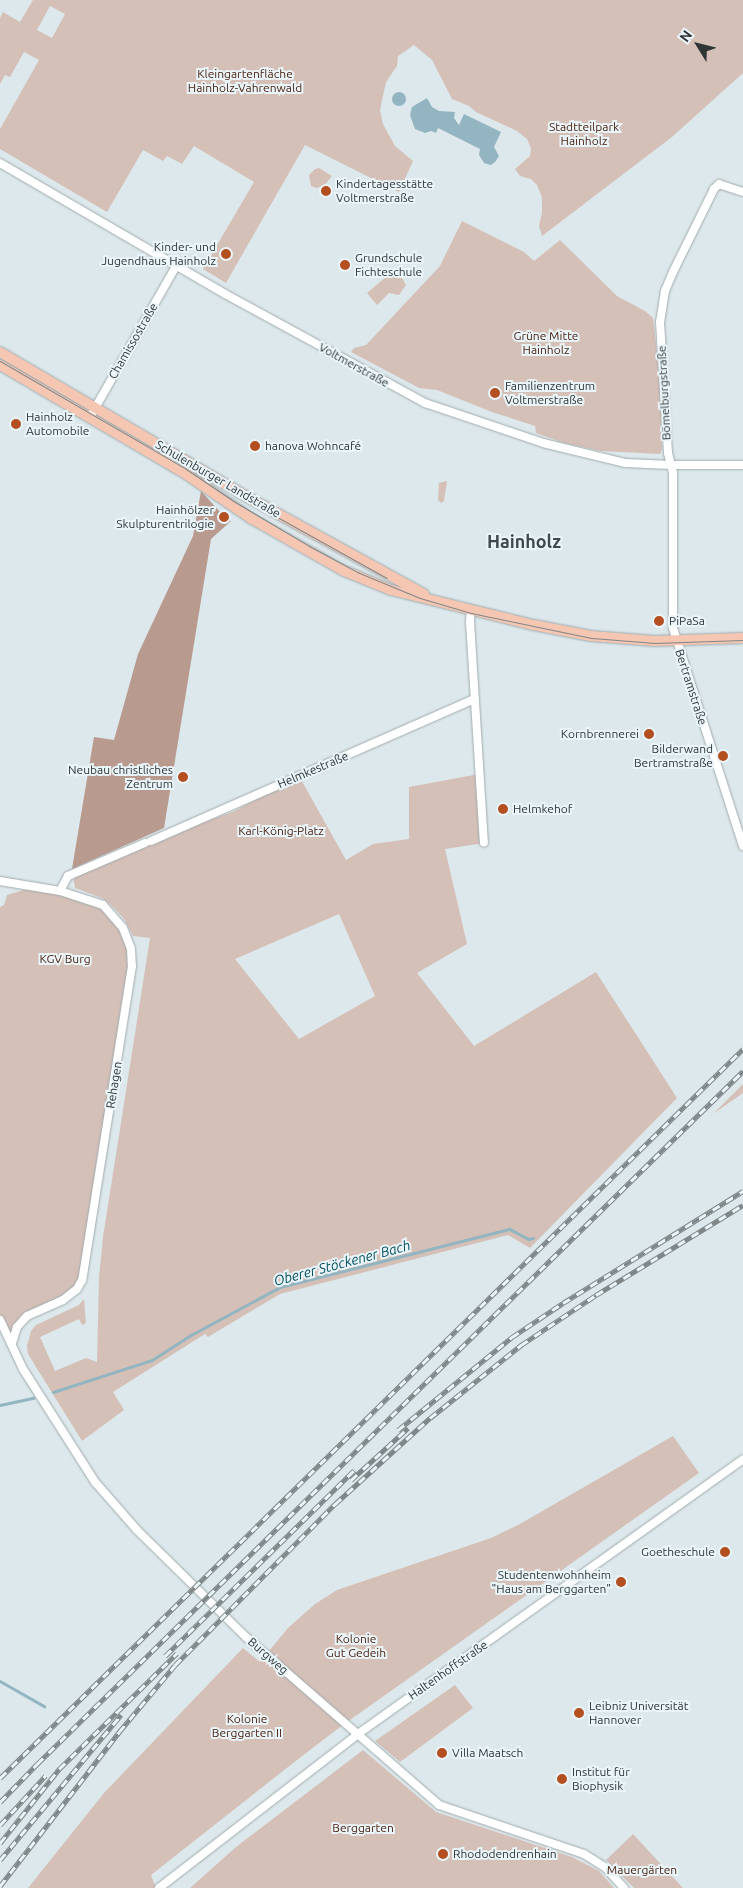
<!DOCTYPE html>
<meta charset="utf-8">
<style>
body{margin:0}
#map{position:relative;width:743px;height:1888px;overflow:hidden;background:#dde8ec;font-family:Ubuntu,sans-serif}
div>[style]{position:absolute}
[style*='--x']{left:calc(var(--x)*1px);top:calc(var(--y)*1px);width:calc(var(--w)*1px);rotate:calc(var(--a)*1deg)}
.green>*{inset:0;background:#d5c0b8}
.forest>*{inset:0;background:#b99a8e}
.water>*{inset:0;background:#93b5c1}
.round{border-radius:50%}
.stream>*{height:2.5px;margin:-1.25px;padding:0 1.25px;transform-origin:1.25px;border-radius:1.25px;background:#93b5c1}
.roads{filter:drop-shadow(0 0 1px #a0abae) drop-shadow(0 0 1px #a0abae)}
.minor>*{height:8px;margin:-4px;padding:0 4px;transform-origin:4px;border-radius:4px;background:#fff}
.major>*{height:10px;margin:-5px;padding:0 5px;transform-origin:5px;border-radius:5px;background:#f5c6b2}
.tram>*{height:1px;margin:-0.5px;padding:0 0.5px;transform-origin:0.5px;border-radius:0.5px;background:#7f8789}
.rail>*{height:4.5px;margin-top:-2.25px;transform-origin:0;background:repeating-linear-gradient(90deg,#eaf5f9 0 8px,#7f8789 0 16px);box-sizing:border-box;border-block:1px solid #7f8789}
.dots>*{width:14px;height:14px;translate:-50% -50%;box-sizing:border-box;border:2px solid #eaf5f9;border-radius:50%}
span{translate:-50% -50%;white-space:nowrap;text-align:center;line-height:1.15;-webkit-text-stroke:4px #eaf5f9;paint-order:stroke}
.park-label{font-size:12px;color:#4d2210}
.poi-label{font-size:12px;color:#303536}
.left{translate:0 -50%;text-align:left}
.right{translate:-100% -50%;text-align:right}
.street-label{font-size:12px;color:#303536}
.water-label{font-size:14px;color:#065062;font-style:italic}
.district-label{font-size:18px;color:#40494c;font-weight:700}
.north{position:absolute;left:673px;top:20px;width:50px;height:50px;-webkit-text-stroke:4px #eaf5f9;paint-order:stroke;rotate:306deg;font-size:14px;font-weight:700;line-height:20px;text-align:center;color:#303536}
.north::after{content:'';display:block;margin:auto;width:18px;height:22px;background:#303536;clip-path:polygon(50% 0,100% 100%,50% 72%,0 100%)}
</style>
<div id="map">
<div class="green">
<i style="clip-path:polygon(evenodd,33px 0,743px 0,743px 73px,672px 137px,542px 236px,539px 226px,542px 212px,542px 197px,537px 185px,531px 179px,520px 176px,515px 169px,530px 156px,531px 148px,527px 139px,517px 131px,476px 112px,469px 106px,452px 99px,432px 60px,414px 45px,398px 56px,397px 66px,386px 82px,380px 110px,383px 124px,395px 146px,413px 161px,399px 192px,305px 145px,226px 283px,203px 269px,254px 182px,194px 146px,182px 164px,167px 156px,163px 161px,143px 150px,107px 212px,0 149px,0 129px,39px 60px,24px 52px,10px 77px,5px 75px,0 84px,0 18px,3px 12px,20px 22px,33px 0,50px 6px,65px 14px,52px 38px,37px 30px,50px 6px)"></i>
<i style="clip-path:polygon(319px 168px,332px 176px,324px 186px,316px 188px,311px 186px,309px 175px,315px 169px)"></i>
<i style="clip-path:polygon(462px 221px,524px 252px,534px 261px,560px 240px,617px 296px,645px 311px,653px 318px,661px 388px,662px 449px,660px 454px,600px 451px,564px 443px,536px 433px,535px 426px,492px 412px,437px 390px,419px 388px,351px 352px,354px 348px,366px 345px,440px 266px)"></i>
<i style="clip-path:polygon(387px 276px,401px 276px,406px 285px,399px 295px,389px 293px,377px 305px,367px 293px)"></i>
<i style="clip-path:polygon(447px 481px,444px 501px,441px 503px,438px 500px,439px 483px)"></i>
<i style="clip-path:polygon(evenodd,479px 774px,484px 843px,445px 849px,467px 944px,417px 973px,474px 1046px,596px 972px,677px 1098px,530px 1248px,508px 1235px,280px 1294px,208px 1337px,205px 1334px,113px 1392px,124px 1410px,82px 1441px,28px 1354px,27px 1346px,31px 1331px,36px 1325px,79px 1305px,84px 1299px,86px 1323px,82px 1325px,79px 1319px,40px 1337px,55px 1371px,86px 1358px,97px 1362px,99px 1277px,103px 1237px,150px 938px,133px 936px,124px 919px,113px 907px,102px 898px,75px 888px,73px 877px,197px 824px,233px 812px,299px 776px,346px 860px,373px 844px,409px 839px,409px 787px,479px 774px,339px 914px,375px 996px,299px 1039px,235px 959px,339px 914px)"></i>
<i style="clip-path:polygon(34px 887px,92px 900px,111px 913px,131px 949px,107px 1127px,77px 1289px,23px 1320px,13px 1343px,0 1320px,0 907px,4px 905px,7px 895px)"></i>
<i style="clip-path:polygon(743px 1084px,743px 1093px,713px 1114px)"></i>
<i style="clip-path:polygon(673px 1436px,699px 1473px,340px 1727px,288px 1767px,151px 1875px,156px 1888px,28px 1888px,104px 1793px,243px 1648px,260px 1662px,288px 1628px,315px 1604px,337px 1590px,491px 1538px,518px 1525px)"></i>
<i style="clip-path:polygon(455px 1685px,473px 1708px,400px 1762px,375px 1741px)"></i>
<i style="clip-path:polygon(363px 1750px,436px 1812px,572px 1857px,599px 1871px,614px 1888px,190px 1888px,236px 1847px)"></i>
<i style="clip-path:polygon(633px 1834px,683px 1888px,634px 1888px,606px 1860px)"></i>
</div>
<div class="forest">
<i style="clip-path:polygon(201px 491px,221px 513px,231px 521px,211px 539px,164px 828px,72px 869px,94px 737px,114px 740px,138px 654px,193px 536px)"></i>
</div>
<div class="water">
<i class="round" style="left:392px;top:92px;width:14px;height:14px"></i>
<i style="clip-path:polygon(427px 98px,432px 107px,439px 111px,455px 112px,454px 118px,459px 125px,464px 114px,501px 132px,494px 147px,499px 156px,495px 162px,491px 165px,484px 163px,479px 155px,480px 149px,438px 128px,436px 133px,431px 131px,425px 133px,415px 129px,410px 115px,412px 107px)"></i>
</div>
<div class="stream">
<i style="--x:53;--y:1392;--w:104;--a:-17.9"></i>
<i style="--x:152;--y:1360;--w:46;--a:-32.7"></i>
<i style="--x:191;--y:1335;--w:101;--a:-28.3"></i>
<i style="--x:280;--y:1287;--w:237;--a:-14.2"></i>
<i style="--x:510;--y:1229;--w:21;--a:28"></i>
<i style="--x:529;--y:1239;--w:4;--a:-14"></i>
<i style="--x:0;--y:1405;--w:34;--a:-12"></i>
<i style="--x:0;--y:1681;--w:51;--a:29.6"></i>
</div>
<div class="roads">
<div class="minor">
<i style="--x:0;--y:163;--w:260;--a:30.2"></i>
<i style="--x:225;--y:294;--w:228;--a:28.6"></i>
<i style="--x:425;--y:403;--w:125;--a:18.7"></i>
<i style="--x:543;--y:443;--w:84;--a:13.7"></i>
<i style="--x:625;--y:463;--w:46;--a:2.5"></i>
<i style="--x:671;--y:465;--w:72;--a:0"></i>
<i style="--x:743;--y:192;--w:25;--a:-162"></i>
<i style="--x:719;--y:184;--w:7;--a:135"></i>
<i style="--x:714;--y:189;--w:93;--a:116.3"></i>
<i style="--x:673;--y:272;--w:21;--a:113"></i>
<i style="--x:665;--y:291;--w:31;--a:99"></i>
<i style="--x:660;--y:322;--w:131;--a:86.5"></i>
<i style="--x:668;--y:453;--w:21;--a:76"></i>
<i style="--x:673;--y:473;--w:155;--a:90"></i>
<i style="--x:673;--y:628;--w:229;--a:72.2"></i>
<i style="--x:90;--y:417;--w:174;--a:-60.3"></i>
<i style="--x:471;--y:610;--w:12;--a:95"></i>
<i style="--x:470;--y:622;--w:221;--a:86.4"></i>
<i style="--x:151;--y:841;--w:353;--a:-23.7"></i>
<i style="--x:0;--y:881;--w:61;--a:9.5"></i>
<i style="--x:60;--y:891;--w:45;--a:18"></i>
<i style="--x:103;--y:905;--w:30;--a:49"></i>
<i style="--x:123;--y:928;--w:22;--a:69"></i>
<i style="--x:131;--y:949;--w:17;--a:87"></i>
<i style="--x:132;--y:966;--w:318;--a:99"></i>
<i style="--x:82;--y:1280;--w:10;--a:119"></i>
<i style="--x:77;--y:1289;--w:18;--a:142"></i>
<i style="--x:63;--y:1300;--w:39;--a:156"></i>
<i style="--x:27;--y:1316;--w:15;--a:132"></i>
<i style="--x:17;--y:1327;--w:17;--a:107"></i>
<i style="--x:60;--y:891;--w:17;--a:-62"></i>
<i style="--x:68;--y:876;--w:84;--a:-23.2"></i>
<i style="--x:0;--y:1320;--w:54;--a:64.9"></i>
<i style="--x:23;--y:1369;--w:134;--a:57.5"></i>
<i style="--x:95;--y:1482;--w:64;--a:48.8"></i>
<i style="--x:137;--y:1530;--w:153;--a:44.5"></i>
<i style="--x:246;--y:1637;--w:256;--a:41"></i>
<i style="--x:439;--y:1805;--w:153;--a:18.7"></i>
<i style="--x:584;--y:1854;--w:26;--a:32"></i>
<i style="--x:606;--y:1868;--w:27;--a:48"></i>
<i style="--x:159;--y:1888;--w:252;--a:-37.7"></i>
<i style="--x:358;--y:1734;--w:473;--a:-35.5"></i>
</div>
<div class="major">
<i style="--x:0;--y:352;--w:278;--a:30.4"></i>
<i style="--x:240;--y:493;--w:210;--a:28.8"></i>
<i style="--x:0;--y:365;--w:216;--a:30.4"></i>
<i style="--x:186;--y:474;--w:80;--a:34.3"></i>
<i style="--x:252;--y:519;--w:103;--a:29.5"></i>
<i style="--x:342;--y:570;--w:53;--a:22.2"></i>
<i style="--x:391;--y:590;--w:147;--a:13.8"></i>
<i style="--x:534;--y:625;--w:58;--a:10.9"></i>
<i style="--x:591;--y:636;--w:64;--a:4.5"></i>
<i style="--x:655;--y:641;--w:88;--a:-2"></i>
</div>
</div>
<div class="tram">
<i style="--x:0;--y:361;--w:215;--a:30.1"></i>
<i style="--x:186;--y:469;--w:59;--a:34"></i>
<i style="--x:235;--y:502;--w:86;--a:30.7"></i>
<i style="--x:309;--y:546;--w:55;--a:28.4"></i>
<i style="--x:357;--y:572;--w:68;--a:22.4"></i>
<i style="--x:420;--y:598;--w:53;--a:16.4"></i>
<i style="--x:471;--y:613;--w:124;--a:11.7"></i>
<i style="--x:592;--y:638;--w:63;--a:4.5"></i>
<i style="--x:655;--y:643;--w:88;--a:-2"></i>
<i style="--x:225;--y:488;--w:185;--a:29.1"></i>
</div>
<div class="rail">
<i style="--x:398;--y:1430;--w:147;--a:-39.2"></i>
<i style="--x:512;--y:1337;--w:61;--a:-33.7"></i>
<i style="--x:563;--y:1303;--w:212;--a:-31.9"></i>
<i style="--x:351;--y:1480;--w:77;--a:-42.4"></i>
<i style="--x:165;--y:1656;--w:265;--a:-44.5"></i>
<i style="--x:0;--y:1778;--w:1041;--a:-44.46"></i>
<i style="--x:0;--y:1802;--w:53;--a:-45.8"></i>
<i style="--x:37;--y:1764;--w:989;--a:-44.47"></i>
<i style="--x:0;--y:1825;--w:67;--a:-47.4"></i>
<i style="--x:0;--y:1843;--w:95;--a:-51.4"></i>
<i style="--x:59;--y:1769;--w:165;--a:-44.5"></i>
<i style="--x:0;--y:1860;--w:189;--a:-50.2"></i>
<i style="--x:0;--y:1886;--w:195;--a:-52.3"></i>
<i style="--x:119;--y:1732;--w:87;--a:-50.1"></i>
<i style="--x:175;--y:1665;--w:227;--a:-45.2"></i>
<i style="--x:335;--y:1504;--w:128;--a:-42.2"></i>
<i style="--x:430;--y:1418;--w:117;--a:-38.7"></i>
<i style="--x:521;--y:1345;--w:90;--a:-33.7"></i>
<i style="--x:596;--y:1295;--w:172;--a:-31.5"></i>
</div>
<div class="dots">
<i style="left:326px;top:191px;background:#b44f20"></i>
<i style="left:226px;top:254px;background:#b44f20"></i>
<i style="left:345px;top:265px;background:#b44f20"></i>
<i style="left:495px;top:393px;background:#b44f20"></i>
<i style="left:16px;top:424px;background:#b44f20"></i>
<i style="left:255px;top:446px;background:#b44f20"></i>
<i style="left:224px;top:517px;background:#b44f20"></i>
<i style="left:659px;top:621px;background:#b44f20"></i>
<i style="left:649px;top:734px;background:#b44f20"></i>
<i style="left:723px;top:756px;background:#b44f20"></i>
<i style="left:183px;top:777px;background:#b44f20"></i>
<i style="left:503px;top:809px;background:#b44f20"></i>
<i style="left:725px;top:1552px;background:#b44f20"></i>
<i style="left:621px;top:1582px;background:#b44f20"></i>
<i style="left:579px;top:1713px;background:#b44f20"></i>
<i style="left:442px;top:1753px;background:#b44f20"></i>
<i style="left:562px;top:1779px;background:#b44f20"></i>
<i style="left:443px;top:1854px;background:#b44f20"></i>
</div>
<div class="park-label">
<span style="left:245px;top:81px">Kleingartenfläche<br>Hainholz-Vahrenwald</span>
<span style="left:584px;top:134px">Stadtteilpark<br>Hainholz</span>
<span style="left:546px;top:343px">Grüne Mitte<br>Hainholz</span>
<span style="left:281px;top:831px">Karl-König-Platz</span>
<span style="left:65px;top:959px">KGV Burg</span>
<span style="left:356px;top:1646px">Kolonie<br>Gut Gedeih</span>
<span style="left:247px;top:1726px">Kolonie<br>Berggarten II</span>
<span style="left:363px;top:1828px">Berggarten</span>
<span style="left:642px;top:1870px">Mauergärten</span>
</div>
<div class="poi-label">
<span class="left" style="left:336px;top:191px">Kindertagesstätte<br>Voltmerstraße</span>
<span class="right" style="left:216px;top:254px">Kinder- und<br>Jugendhaus Hainholz</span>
<span class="left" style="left:355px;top:265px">Grundschule<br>Fichteschule</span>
<span class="left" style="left:505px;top:393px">Familienzentrum<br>Voltmerstraße</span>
<span class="left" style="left:26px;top:424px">Hainholz<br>Automobile</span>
<span class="left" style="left:265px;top:446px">hanova Wohncafé</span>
<span class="right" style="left:214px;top:517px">Hainhölzer<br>Skulpturentrilogie</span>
<span class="left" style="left:669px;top:621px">PiPaSa</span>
<span class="right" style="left:639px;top:734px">Kornbrennerei</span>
<span class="right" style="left:713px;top:756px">Bilderwand<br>Bertramstraße</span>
<span class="right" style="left:173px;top:777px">Neubau christliches<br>Zentrum</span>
<span class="left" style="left:513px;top:809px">Helmkehof</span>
<span class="right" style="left:715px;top:1552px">Goetheschule</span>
<span class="right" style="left:611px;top:1582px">Studentenwohnheim<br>"Haus am Berggarten"</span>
<span class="left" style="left:589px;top:1713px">Leibniz Universität<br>Hannover</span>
<span class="left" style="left:452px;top:1753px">Villa Maatsch</span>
<span class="left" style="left:572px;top:1779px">Institut für<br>Biophysik</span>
<span class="left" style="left:453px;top:1854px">Rhododendrenhain</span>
</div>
<div class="street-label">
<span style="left:133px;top:341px;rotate:-60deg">Chamissostraße</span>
<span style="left:354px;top:365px;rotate:29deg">Voltmerstraße</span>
<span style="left:664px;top:393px;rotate:-93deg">Bömelburgstraße</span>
<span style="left:218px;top:479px;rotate:30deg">Schulenburger Landstraße</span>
<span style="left:691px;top:687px;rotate:72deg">Bertramstraße</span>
<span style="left:313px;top:770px;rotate:-23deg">Helmkestraße</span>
<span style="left:114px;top:1085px;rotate:-81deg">Rehagen</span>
<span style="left:268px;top:1656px;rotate:41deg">Burgweg</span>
<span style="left:448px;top:1670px;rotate:-35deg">Haltenhoffstraße</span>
</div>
<div class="water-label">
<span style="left:342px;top:1263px;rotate:-15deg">Oberer Stöckener Bach</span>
</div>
<div class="district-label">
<span style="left:524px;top:541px">Hainholz</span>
</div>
<div class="north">N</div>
</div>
